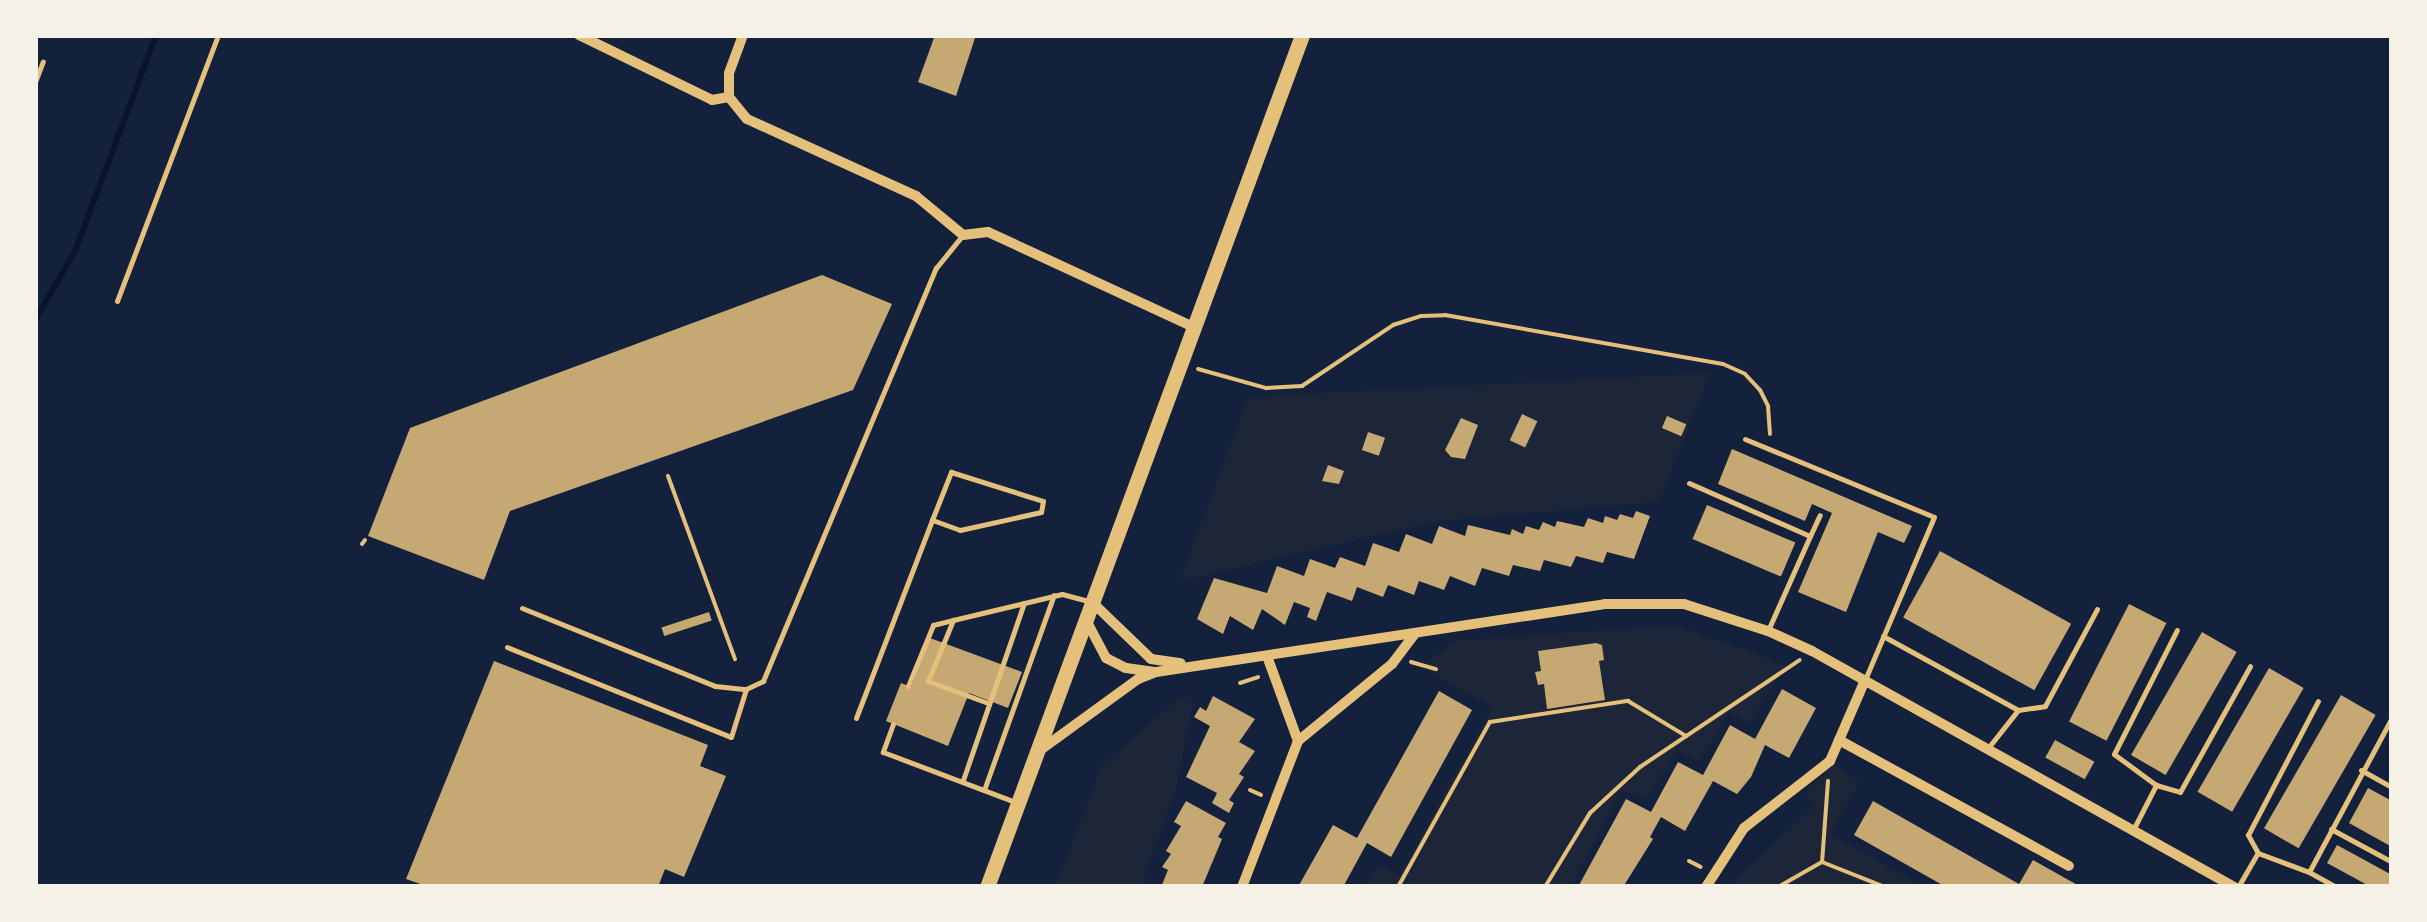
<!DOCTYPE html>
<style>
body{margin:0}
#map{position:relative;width:2427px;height:922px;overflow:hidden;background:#14213d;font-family:"DM Sans",sans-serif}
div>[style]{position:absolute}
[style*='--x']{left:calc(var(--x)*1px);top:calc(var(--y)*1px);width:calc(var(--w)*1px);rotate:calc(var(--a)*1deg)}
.green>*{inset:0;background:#1d2539}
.stream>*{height:6px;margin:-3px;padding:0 3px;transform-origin:3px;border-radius:3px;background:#0b132b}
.building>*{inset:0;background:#c6a872;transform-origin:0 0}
.path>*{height:4px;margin:-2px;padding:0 2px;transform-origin:2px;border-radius:2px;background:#e5c07b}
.service>*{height:5px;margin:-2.5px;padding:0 2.5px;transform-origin:2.5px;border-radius:2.5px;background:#e5c07b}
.minor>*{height:10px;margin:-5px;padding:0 5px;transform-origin:5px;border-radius:5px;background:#e5c07b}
.primary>*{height:15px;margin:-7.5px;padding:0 7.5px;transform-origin:7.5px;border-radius:7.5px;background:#e5c07b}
span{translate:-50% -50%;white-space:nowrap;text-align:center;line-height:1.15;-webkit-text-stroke:8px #f6f1e7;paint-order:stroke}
.frame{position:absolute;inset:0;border:38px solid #f6f1e7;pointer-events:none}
</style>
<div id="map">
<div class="green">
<i style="clip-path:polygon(1710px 373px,1659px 502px,1438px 521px,1180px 581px,1248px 397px)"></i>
<i style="clip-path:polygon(1675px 625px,1786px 665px,1749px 724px,1729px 712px,1699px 762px,1677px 751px,1646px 800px,1622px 790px,1570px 887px,1366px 887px,1378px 864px,1399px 876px,1492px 707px,1421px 667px,1455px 641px)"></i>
<i style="clip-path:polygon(1184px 694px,1193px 700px,1177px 784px,1141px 887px,1055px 887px,1102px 765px)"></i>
<i style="clip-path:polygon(1834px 765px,1859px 782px,1831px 834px,1924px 887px,1740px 887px,1736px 879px,1815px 805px,1805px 793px)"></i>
</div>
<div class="stream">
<i style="--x:35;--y:320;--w:80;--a:-59.9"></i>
<i style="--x:75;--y:251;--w:231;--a:-69.4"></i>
</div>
<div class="building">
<i style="clip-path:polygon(935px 35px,976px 35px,956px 96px,918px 82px)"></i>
<i style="clip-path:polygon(822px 275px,892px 304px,853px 390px,510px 511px,484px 580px,368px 536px,410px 428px)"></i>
<i style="left:1522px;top:414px;width:17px;height:29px;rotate:25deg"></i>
<i style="left:1667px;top:416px;width:21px;height:13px;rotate:23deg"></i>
<i style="clip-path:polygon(1461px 418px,1478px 425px,1465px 459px,1451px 457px,1445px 450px)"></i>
<i style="left:1368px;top:432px;width:18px;height:19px;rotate:19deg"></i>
<i style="clip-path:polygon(1732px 449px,1912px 526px,1904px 543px,1878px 532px,1846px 612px,1798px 592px,1832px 513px,1812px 504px,1805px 521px,1718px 484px)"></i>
<i style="clip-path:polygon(1328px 465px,1344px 471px,1339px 484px,1322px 481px)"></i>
<i style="left:1707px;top:505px;width:96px;height:37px;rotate:23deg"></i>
<i style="clip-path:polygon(1636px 511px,1650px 516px,1634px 559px,1607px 552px,1603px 563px,1576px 556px,1571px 567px,1544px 560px,1540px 571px,1513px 565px,1509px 576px,1482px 568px,1475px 586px,1450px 576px,1444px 590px,1419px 581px,1414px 595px,1388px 585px,1383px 597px,1357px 587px,1352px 601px,1327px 592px,1316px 621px,1307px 617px,1310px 608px,1294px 602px,1285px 625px,1262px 609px,1253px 630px,1230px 616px,1223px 634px,1197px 619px,1214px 578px,1267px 593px,1277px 566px,1304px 576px,1310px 559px,1335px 568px,1340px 557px,1365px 566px,1373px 543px,1399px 552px,1406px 534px,1432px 544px,1439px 526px,1465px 536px,1468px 525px,1510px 535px,1512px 529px,1523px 534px,1526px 526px,1539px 530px,1543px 522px,1555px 527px,1557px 521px,1584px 527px,1588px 518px,1603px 523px,1605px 516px,1617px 520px,1620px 514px,1633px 518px)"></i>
<i style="left:1940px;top:551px;width:150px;height:76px;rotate:29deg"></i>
<i style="left:2129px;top:604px;width:42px;height:132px;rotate:27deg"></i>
<i style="left:709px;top:612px;width:9px;height:50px;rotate:72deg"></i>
<i style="left:2202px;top:632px;width:40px;height:142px;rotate:30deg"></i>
<i style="clip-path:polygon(930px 638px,1022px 672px,1008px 708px,969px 693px,948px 746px,886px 721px,901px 683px,911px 687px)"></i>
<i style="clip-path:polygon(1596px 643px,1602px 645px,1604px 660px,1599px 661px,1605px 700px,1547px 709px,1544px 684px,1538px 685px,1535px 672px,1541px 671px,1538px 651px)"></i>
<i style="clip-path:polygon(494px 661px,708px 745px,700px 766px,726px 776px,684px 877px,665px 869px,658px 887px,429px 887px,406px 879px)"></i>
<i style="left:2269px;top:668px;width:40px;height:143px;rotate:30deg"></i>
<i style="clip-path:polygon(1782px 689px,1816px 708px,1789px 758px,1765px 745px,1751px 777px,1737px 794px,1713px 781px,1685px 831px,1661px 817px,1650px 837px,1653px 839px,1623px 887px,1578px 887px,1626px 799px,1651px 812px,1678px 762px,1703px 775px,1730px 725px,1755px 739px)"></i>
<i style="clip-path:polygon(1439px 691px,1472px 710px,1391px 857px,1367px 843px,1343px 887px,1298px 887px,1333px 825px,1357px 838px)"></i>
<i style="left:2341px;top:695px;width:40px;height:154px;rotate:30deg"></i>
<i style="clip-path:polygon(1213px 696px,1255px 719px,1239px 742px,1255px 751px,1239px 774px,1244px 777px,1229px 800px,1234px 803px,1229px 813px,1212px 803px,1217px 793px,1186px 777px,1210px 726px,1194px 717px,1200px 707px,1206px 711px)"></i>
<i style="left:2055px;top:740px;width:45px;height:20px;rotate:29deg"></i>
<i style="clip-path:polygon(2368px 788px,2392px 801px,2392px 847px,2349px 823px)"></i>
<i style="clip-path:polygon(1186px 801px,1226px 823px,1218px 837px,1222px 839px,1202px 887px,1161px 887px,1168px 870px,1162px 867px,1171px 854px,1166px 851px,1181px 826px,1174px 822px)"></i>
<i style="clip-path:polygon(1873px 801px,2019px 884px,2033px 860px,2081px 887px,1946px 887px,1854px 835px)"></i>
<i style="clip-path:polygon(2337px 845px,2392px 875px,2392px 887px,2371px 887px,2327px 863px)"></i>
</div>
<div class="path">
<i style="--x:1198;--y:369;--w:71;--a:15.6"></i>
<i style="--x:1266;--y:388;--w:36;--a:-3"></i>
<i style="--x:1302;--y:386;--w:110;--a:-33.8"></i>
<i style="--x:1393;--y:325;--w:29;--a:-18"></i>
<i style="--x:1421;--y:316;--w:24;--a:-2"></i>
<i style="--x:1445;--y:315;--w:282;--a:10"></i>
<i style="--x:1723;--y:364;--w:24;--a:24"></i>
<i style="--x:1745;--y:374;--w:22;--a:47"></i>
<i style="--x:1760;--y:390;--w:18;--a:63"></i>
<i style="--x:1768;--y:406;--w:28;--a:86"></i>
<i style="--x:668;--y:476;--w:195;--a:69.9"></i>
<i style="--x:362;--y:544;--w:5;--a:-53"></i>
<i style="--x:1411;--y:662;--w:26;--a:16"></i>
<i style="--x:1240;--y:683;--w:19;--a:-18"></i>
<i style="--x:1828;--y:781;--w:81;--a:94.2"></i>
<i style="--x:1822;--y:862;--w:68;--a:21.6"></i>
<i style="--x:1250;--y:790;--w:12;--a:24"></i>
<i style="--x:1689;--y:861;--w:13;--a:27"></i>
<i style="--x:1398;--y:887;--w:189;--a:-60.9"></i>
<i style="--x:1490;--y:722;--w:140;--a:-8.7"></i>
<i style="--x:1628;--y:701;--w:68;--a:31.1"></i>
<i style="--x:1545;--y:887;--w:87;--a:-58.7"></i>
<i style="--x:1590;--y:813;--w:68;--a:-42.6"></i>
<i style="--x:1640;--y:767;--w:192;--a:-33.8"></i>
<i style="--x:1778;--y:887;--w:51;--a:-29.6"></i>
</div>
<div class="service">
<i style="--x:35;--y:82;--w:22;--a:-69"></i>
<i style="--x:117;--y:301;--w:285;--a:-69.2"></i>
<i style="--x:1745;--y:439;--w:204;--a:22.4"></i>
<i style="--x:1934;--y:517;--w:174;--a:113"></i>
<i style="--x:1689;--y:483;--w:132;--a:23.7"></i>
<i style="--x:1810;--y:536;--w:101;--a:114"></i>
<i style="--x:1810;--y:536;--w:23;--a:-65"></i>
<i style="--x:522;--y:608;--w:208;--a:22"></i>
<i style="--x:715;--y:686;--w:31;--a:6"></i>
<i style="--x:746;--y:689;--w:19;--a:-25"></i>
<i style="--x:763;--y:681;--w:448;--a:-67.3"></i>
<i style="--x:936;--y:268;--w:40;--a:-51"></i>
<i style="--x:1883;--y:636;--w:154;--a:28.7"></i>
<i style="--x:507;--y:647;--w:241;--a:21.9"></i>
<i style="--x:731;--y:737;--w:50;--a:-72.6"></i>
<i style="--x:908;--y:686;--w:66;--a:-67.7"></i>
<i style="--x:933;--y:625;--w:21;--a:-14"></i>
<i style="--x:988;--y:703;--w:64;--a:-159.9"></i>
<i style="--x:928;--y:681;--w:66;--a:-67.7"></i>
<i style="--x:953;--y:620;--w:112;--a:-13.4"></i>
<i style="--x:1062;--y:594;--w:28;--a:15"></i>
<i style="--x:856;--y:718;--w:212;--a:-69"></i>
<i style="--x:932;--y:520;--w:52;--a:-68.4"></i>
<i style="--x:951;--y:472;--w:96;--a:17.5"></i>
<i style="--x:1043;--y:501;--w:11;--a:100"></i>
<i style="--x:1041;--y:512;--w:83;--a:167.5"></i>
<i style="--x:960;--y:530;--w:30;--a:-160"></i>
<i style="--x:893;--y:724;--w:30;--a:110"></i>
<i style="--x:883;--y:752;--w:141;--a:20.7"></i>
<i style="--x:1988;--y:748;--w:48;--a:-51.7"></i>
<i style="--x:2018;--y:710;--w:27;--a:-8"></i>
<i style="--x:2045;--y:706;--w:110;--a:-61.8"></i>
<i style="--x:2361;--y:770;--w:35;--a:29"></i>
<i style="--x:963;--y:780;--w:187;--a:-71"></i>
<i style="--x:2156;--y:785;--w:25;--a:16"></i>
<i style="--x:2180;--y:792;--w:144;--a:-60.9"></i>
<i style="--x:984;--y:790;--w:207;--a:-70.3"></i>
<i style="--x:2331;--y:829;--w:69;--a:28.4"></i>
<i style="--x:2133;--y:830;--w:51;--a:-62.9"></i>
<i style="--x:2156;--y:785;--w:52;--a:-143.6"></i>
<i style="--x:2114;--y:754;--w:139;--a:-63.1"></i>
<i style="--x:2258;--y:853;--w:54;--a:20.4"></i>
<i style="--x:2309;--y:872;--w:176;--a:-61.8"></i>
<i style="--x:2309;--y:872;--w:31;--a:29"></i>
<i style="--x:2238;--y:887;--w:39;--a:-60"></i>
<i style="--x:2258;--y:853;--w:21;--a:-119"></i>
<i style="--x:2248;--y:835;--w:151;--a:-62.4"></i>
</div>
<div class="minor">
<i style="--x:579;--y:35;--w:148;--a:26"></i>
<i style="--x:712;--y:100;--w:17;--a:-10"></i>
<i style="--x:729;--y:97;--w:28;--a:51"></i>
<i style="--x:747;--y:119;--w:186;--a:24.5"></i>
<i style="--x:916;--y:196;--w:61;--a:39.7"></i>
<i style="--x:963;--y:235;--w:25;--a:-7"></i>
<i style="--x:988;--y:232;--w:227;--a:24.8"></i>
<i style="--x:729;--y:97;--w:24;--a:-90"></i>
<i style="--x:729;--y:73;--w:40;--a:-69.8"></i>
<i style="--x:1092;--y:602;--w:82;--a:44"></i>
<i style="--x:1151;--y:659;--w:30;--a:8"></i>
<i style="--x:1086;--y:620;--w:43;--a:62.2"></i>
<i style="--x:1106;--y:658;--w:22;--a:27"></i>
<i style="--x:1126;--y:668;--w:27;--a:8"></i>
<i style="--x:1267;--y:656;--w:90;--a:70"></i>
<i style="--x:1839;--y:740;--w:262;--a:28.7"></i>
<i style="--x:1039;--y:751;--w:122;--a:-36"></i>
<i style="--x:1138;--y:679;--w:19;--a:-21"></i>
<i style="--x:1156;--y:672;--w:454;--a:-8.6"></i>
<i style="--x:1605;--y:604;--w:79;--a:0"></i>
<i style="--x:1684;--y:604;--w:88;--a:17.8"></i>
<i style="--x:1768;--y:631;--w:48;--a:24.4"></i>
<i style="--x:1812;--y:651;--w:484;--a:29.2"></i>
<i style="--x:1242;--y:887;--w:156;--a:-69"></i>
<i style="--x:1298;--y:741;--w:122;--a:-39.3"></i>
<i style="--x:1392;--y:664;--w:38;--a:-53"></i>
<i style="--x:1706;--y:887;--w:70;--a:-57.2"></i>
<i style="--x:1744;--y:828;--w:109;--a:-37.9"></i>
<i style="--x:1830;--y:761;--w:88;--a:-66.6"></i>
</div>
<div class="primary">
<i style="--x:987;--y:887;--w:908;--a:-69.71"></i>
</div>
<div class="frame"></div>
</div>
